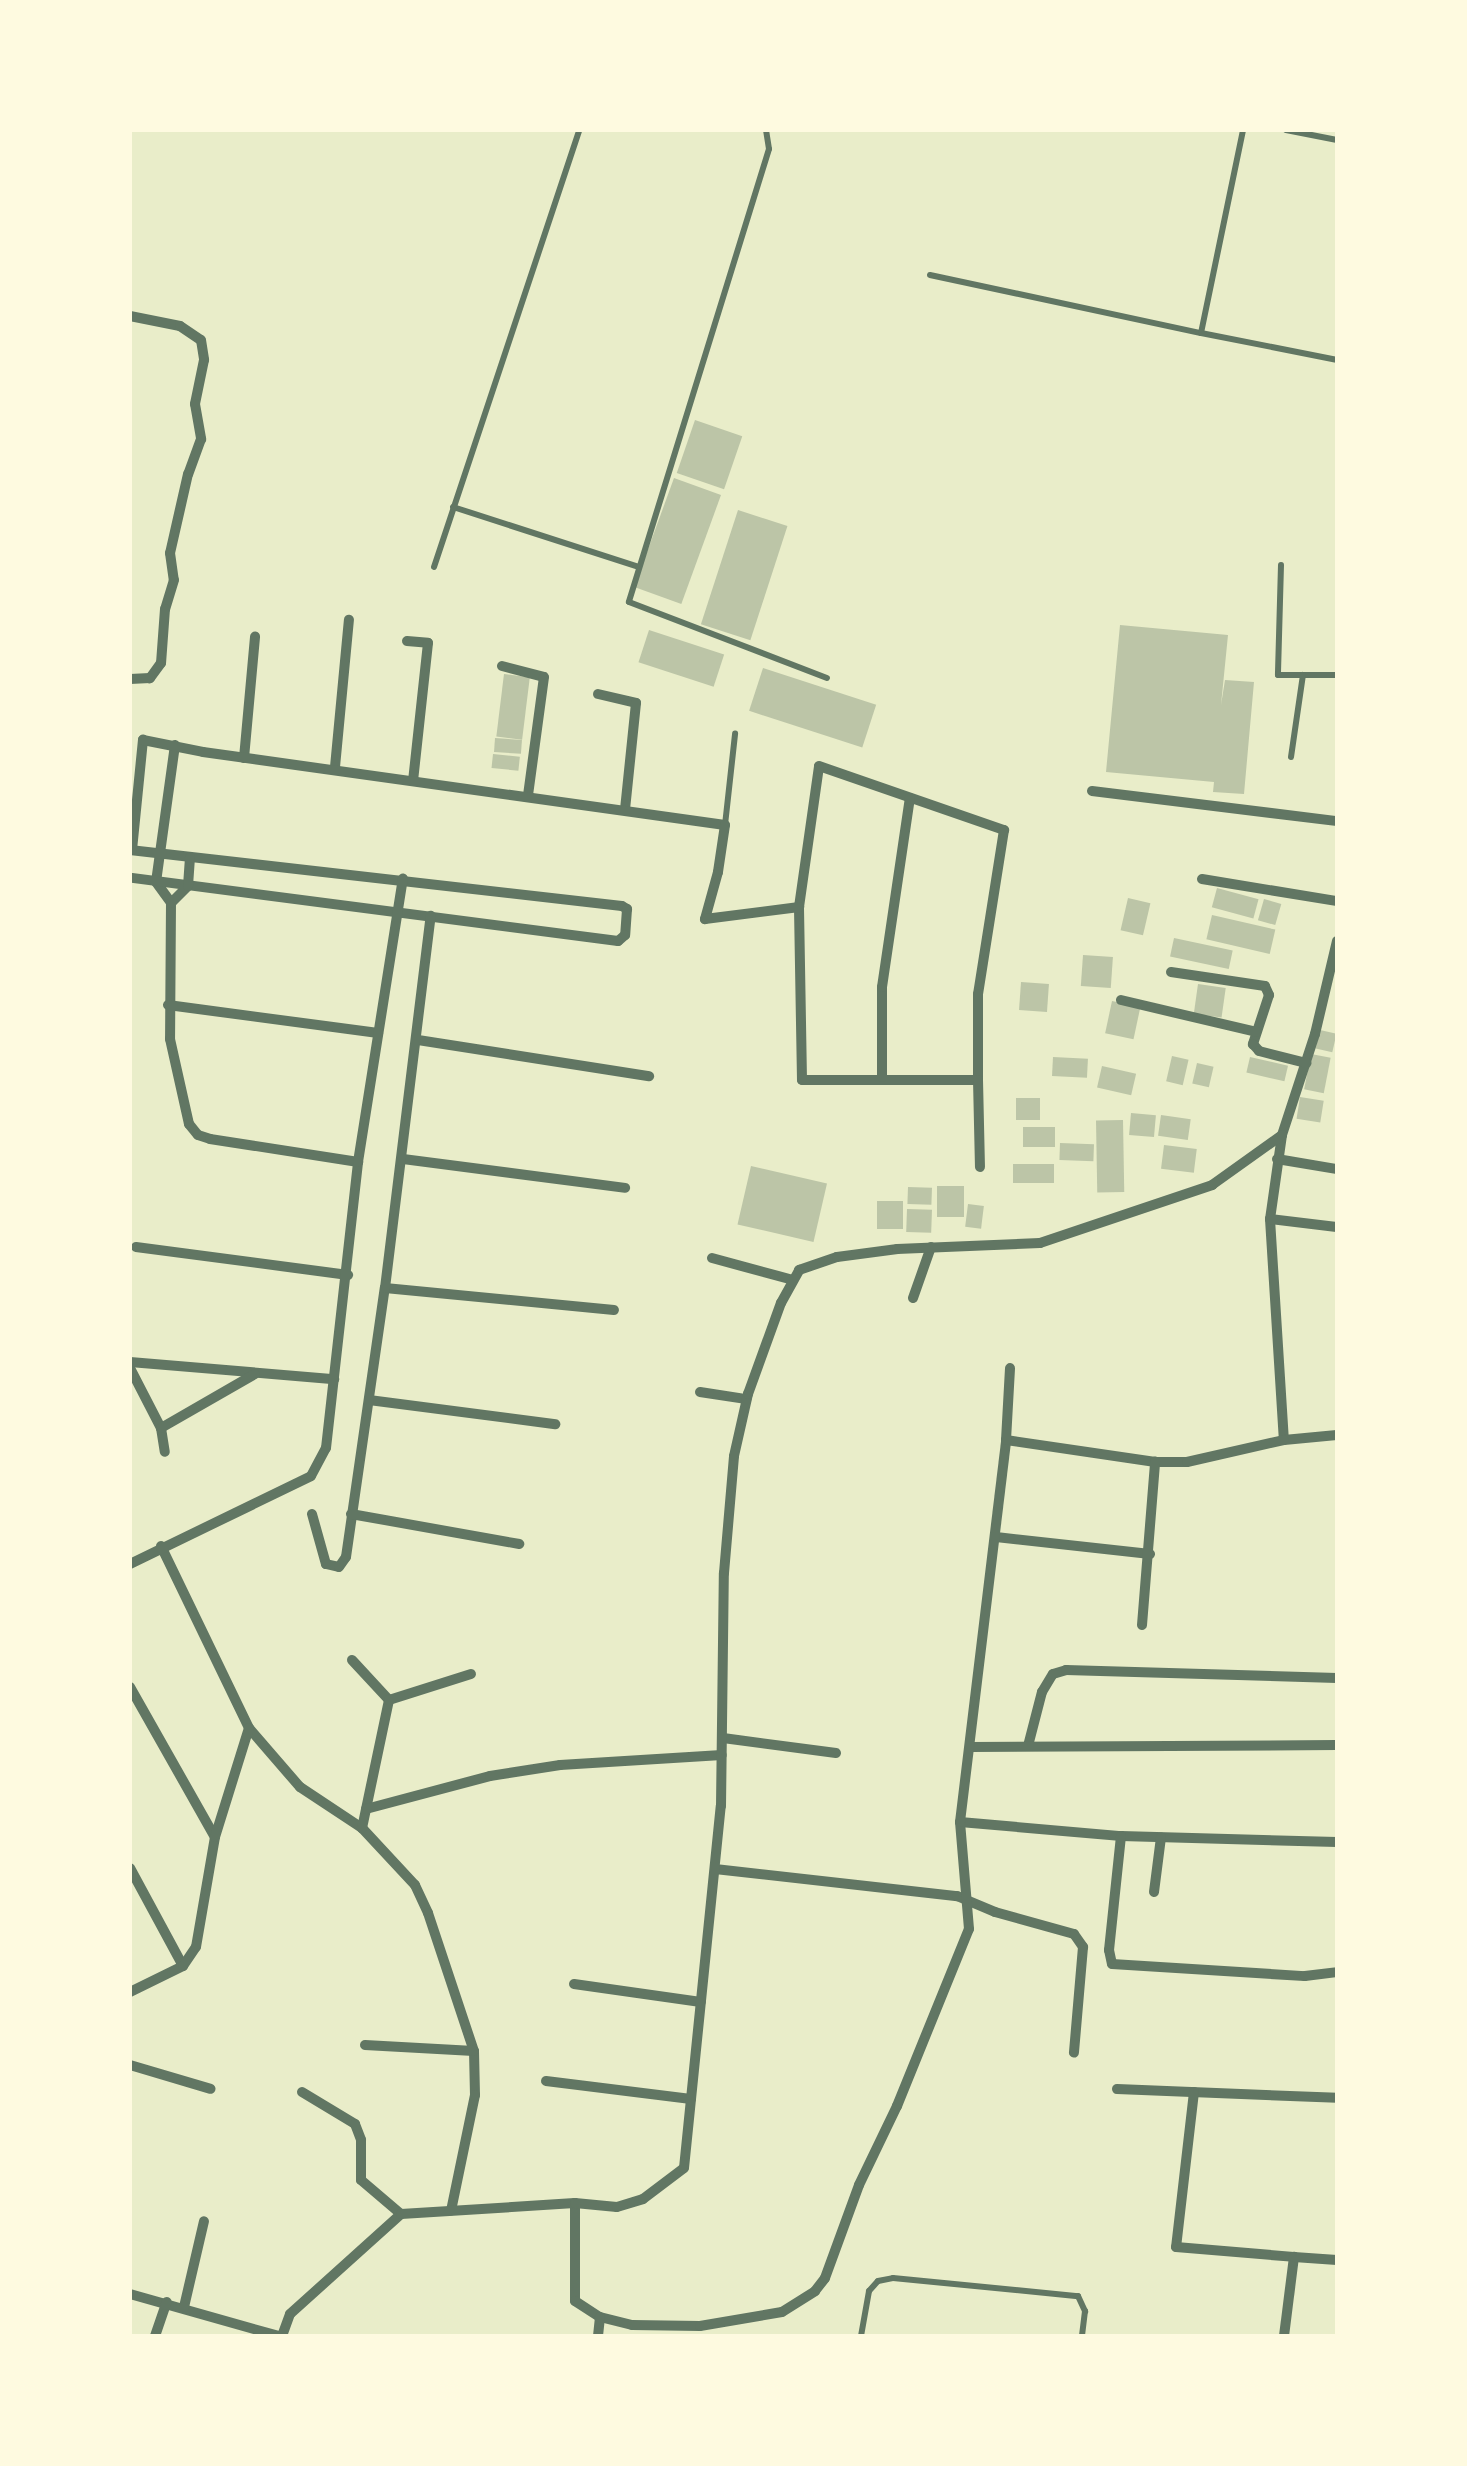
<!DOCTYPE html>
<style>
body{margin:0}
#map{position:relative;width:1467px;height:2466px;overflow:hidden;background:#e9edc9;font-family:"Titillium Web",sans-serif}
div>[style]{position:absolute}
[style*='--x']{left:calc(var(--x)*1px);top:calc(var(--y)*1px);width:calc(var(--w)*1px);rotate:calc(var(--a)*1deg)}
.building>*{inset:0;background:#bcc5a7;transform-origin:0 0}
.service>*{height:6px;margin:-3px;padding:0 3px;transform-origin:3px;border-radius:3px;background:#617663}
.minor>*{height:10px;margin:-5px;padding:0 5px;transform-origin:5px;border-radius:5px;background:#617663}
span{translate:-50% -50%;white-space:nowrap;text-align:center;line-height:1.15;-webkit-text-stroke:8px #fefae0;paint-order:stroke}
.frame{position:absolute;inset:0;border:132px solid #fefae0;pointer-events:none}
</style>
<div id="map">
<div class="building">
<i style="left:695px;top:420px;width:50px;height:56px;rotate:19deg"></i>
<i style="left:674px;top:478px;width:50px;height:116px;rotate:20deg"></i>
<i style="left:738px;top:510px;width:52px;height:120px;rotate:18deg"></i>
<i style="clip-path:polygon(1120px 625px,1228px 635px,1221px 705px,1225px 680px,1254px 682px,1244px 794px,1213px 792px,1214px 782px,1106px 772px)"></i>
<i style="left:649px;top:630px;width:79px;height:34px;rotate:18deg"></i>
<i style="left:763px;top:668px;width:119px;height:45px;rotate:18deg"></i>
<i style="left:504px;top:674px;width:26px;height:63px;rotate:7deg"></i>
<i style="left:495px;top:738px;width:27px;height:14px;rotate:4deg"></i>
<i style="left:493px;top:754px;width:27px;height:14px;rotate:6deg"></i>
<i style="left:1217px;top:888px;width:43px;height:20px;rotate:15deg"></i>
<i style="left:1128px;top:898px;width:23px;height:33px;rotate:13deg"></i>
<i style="left:1264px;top:899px;width:18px;height:22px;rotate:16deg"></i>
<i style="left:1212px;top:915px;width:65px;height:25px;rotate:13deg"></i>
<i style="left:1174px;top:938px;width:60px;height:19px;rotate:12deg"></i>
<i style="left:1083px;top:955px;width:30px;height:31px;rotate:4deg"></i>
<i style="left:1021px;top:982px;width:28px;height:28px;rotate:4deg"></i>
<i style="left:1198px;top:984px;width:28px;height:30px;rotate:8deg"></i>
<i style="left:1112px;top:1001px;width:29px;height:33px;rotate:12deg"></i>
<i style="left:1320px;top:1030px;width:17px;height:19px;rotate:13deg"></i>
<i style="left:1311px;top:1054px;width:20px;height:36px;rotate:11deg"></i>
<i style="left:1172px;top:1056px;width:17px;height:26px;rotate:13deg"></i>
<i style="left:1053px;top:1057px;width:35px;height:19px;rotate:3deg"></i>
<i style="left:1250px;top:1057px;width:39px;height:16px;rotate:13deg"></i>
<i style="left:1197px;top:1063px;width:17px;height:21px;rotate:13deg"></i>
<i style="left:1102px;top:1066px;width:35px;height:22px;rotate:13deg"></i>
<i style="left:1300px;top:1097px;width:24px;height:22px;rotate:9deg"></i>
<i style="left:1016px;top:1098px;width:24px;height:22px"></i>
<i style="left:1131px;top:1113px;width:25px;height:22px;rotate:5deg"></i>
<i style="left:1161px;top:1115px;width:30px;height:21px;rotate:8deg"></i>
<i style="left:1123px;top:1120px;width:72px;height:27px;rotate:89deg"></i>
<i style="left:1023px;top:1127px;width:32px;height:20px"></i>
<i style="left:1060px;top:1143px;width:34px;height:17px;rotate:2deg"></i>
<i style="left:1164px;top:1145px;width:33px;height:24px;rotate:7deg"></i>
<i style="left:1013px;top:1164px;width:41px;height:19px"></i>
<i style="left:751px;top:1166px;width:78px;height:60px;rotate:13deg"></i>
<i style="left:937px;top:1186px;width:27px;height:31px"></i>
<i style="left:908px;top:1187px;width:24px;height:17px;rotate:2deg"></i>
<i style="left:877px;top:1201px;width:26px;height:28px"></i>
<i style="left:968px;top:1204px;width:16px;height:23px;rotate:7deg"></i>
<i style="left:907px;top:1209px;width:25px;height:23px;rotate:2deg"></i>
</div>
<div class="service">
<i style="--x:766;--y:130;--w:19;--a:81"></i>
<i style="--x:769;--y:149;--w:474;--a:107.2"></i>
<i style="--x:629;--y:602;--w:212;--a:21"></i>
<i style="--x:1286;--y:130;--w:52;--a:11.1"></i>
<i style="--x:930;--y:275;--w:277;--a:12.1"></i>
<i style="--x:1201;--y:333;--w:207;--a:-78.3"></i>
<i style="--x:1201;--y:333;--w:139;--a:11.2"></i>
<i style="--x:453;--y:507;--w:195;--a:17.9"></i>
<i style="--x:1281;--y:565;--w:110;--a:91.6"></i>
<i style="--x:1278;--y:675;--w:59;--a:0"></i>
<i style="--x:434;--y:567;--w:460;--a:-71.6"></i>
<i style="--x:1291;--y:757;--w:83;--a:-81.7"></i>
<i style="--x:725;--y:825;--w:92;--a:-83.7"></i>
<i style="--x:861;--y:2336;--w:46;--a:-79.9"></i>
<i style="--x:869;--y:2291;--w:13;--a:-48"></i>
<i style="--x:878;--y:2281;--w:15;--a:-11"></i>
<i style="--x:893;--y:2278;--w:186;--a:5.6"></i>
<i style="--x:1078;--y:2296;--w:17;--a:65"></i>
<i style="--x:1085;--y:2311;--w:25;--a:97"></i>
</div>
<div class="minor">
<i style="--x:130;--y:316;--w:51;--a:11.3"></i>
<i style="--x:180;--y:326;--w:25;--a:34"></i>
<i style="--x:201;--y:340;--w:20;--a:81"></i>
<i style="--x:204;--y:360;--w:45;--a:101.6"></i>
<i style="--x:195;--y:404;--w:36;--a:80"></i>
<i style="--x:201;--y:439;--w:37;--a:110"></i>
<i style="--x:188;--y:474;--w:81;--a:102.8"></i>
<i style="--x:170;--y:553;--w:27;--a:82"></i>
<i style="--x:174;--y:580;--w:30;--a:107"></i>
<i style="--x:165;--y:609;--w:54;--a:94.2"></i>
<i style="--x:161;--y:663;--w:19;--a:126"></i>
<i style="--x:150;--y:678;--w:20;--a:177"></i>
<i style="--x:407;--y:641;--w:21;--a:5"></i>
<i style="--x:428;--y:643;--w:138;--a:96.2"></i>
<i style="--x:502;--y:666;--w:43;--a:14.7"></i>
<i style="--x:544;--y:677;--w:120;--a:97.7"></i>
<i style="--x:598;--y:694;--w:39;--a:13"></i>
<i style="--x:636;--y:703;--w:107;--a:95.9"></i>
<i style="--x:175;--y:745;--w:138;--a:97.9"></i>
<i style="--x:156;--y:882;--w:26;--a:54"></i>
<i style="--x:171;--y:903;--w:136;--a:90.4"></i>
<i style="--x:170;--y:1039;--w:87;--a:77.4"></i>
<i style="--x:189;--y:1124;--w:14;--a:51"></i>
<i style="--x:198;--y:1135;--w:13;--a:18"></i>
<i style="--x:210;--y:1139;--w:150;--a:8.8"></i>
<i style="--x:244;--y:758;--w:122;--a:-84.8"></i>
<i style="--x:819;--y:766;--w:196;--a:19.1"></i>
<i style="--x:1004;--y:830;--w:166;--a:99"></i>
<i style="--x:978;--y:994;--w:86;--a:90"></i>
<i style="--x:978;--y:1080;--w:176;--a:180"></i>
<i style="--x:802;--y:1080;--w:173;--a:-91"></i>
<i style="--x:799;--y:907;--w:142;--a:-81.9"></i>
<i style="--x:335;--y:767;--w:148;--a:-84.6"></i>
<i style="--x:1092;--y:791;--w:247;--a:7"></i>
<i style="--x:130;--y:850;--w:495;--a:6.5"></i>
<i style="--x:622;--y:906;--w:6;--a:31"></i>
<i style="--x:627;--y:909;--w:26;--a:94"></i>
<i style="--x:625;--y:935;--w:9;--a:139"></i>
<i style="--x:618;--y:941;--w:492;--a:-172.6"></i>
<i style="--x:132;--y:850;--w:111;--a:-84.3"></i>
<i style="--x:143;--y:740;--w:61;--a:11.3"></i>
<i style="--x:203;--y:752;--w:527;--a:7.96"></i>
<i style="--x:725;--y:825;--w:48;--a:98.5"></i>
<i style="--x:718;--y:872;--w:49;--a:105.5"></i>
<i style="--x:705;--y:919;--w:95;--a:-7.3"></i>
<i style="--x:1202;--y:879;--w:137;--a:9.3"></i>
<i style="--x:171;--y:903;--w:24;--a:-45"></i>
<i style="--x:188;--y:886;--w:29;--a:-86"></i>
<i style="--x:1337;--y:941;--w:96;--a:103.3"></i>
<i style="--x:1315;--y:1034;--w:106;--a:108.1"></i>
<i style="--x:1282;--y:1135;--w:85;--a:98.1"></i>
<i style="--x:1270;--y:1219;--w:221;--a:86.4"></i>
<i style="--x:1284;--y:1440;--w:53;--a:-5.4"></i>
<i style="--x:1171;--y:972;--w:95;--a:8.5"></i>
<i style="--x:1265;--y:986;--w:10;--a:66"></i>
<i style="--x:1269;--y:995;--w:52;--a:108.1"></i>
<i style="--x:1253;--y:1044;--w:9;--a:49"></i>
<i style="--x:1259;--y:1051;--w:49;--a:14.3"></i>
<i style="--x:1121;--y:1000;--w:139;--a:13.3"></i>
<i style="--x:168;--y:1005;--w:212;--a:7.6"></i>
<i style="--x:418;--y:1040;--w:234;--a:8.9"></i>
<i style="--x:882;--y:1077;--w:90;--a:-90"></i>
<i style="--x:882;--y:987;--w:191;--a:-81.6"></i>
<i style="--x:978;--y:1080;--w:87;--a:88.7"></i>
<i style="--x:403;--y:1159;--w:224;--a:7.4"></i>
<i style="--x:1277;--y:1159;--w:61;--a:9.5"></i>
<i style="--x:1270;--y:1219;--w:67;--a:6.8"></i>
<i style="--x:136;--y:1247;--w:214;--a:7.5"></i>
<i style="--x:712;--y:1258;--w:84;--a:15.2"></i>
<i style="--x:385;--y:1288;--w:230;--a:5.5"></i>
<i style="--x:913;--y:1298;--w:54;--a:-70.6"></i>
<i style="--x:130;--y:1362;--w:205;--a:4.8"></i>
<i style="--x:130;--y:1368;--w:68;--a:62.7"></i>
<i style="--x:161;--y:1428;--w:24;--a:81"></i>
<i style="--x:700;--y:1392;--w:47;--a:8.7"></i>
<i style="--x:369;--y:1400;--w:188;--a:7.4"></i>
<i style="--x:161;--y:1428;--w:108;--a:-29.9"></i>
<i style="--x:1006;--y:1440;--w:151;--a:8.4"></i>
<i style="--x:1155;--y:1462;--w:32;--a:0"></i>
<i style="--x:1187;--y:1462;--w:99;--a:-12.8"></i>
<i style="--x:312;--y:1514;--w:52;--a:74.4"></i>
<i style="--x:326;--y:1564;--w:13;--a:13"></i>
<i style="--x:339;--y:1567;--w:12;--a:-55"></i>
<i style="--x:346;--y:1557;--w:272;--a:-81.8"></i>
<i style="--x:385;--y:1288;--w:375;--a:-83"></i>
<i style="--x:351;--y:1514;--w:171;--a:10.1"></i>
<i style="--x:996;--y:1537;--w:155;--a:6.3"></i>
<i style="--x:161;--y:1546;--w:202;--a:64.2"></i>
<i style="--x:249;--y:1728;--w:78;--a:49.2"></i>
<i style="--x:300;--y:1787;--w:74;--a:33.5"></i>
<i style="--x:362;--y:1828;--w:78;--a:47.1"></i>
<i style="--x:415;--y:1885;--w:31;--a:65"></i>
<i style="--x:428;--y:1913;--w:145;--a:71.6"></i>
<i style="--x:474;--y:2051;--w:44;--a:88.7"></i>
<i style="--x:475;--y:2095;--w:118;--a:101.7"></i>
<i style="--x:130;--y:1564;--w:201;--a:-25.9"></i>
<i style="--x:311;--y:1476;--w:32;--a:-62"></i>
<i style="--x:326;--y:1448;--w:288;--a:-83.6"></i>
<i style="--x:358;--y:1162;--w:287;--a:-81"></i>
<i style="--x:1142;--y:1625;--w:164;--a:-85.4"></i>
<i style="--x:352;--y:1660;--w:54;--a:47.2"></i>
<i style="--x:389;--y:1700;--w:131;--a:101.9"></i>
<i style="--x:130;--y:1687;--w:172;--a:60.5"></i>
<i style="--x:389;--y:1700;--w:86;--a:-17.6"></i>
<i style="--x:723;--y:1738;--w:114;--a:7.6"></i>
<i style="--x:1028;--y:1746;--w:56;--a:-75.5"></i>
<i style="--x:1042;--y:1692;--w:21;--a:-59"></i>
<i style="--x:1053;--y:1674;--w:14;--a:-17"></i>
<i style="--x:1066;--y:1670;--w:271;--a:1.7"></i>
<i style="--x:970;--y:1747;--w:367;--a:-0.3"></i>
<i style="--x:366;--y:1809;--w:128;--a:-14.9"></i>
<i style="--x:490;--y:1776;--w:71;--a:-8.9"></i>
<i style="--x:560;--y:1765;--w:162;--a:-3.5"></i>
<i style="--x:960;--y:1822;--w:162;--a:5"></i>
<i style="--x:1121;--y:1836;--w:216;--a:1.6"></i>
<i style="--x:1121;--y:1836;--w:115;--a:96"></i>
<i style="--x:1109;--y:1950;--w:14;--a:78"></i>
<i style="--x:1112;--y:1964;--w:193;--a:3.6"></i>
<i style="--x:1305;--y:1976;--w:32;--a:-7"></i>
<i style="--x:130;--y:1868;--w:111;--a:61.6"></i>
<i style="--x:715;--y:1869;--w:244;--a:6.4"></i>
<i style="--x:957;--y:1896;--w:41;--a:22.8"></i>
<i style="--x:995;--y:1912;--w:82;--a:15.6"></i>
<i style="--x:1074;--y:1934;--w:16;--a:55"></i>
<i style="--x:1083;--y:1947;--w:106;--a:94.9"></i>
<i style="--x:1154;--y:1892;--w:55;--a:-82.7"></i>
<i style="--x:574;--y:1984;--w:128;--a:8.1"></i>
<i style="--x:130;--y:1992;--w:59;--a:-26.1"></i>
<i style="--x:183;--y:1966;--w:23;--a:-56"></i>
<i style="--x:196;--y:1947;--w:112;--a:-80.2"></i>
<i style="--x:215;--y:1837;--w:114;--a:-72.7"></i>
<i style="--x:365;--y:2045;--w:109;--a:3.2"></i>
<i style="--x:130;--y:2065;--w:84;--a:16.5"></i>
<i style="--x:546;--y:2081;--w:146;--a:7.1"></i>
<i style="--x:1117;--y:2089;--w:220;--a:2.3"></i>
<i style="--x:302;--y:2092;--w:62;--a:31.1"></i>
<i style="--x:355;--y:2124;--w:17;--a:69"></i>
<i style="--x:361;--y:2140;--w:40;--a:90"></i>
<i style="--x:361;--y:2180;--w:52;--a:40.4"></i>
<i style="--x:1194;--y:2092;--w:156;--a:96.6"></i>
<i style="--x:1176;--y:2247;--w:118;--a:4.8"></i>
<i style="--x:575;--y:2203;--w:98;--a:90"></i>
<i style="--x:575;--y:2301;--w:30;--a:33"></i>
<i style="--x:600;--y:2317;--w:33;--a:14"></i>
<i style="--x:632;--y:2325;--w:68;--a:0.8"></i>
<i style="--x:700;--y:2326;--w:83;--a:-9.7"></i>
<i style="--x:782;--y:2312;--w:39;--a:-32"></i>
<i style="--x:815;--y:2291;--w:16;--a:-52"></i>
<i style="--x:825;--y:2278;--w:99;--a:-69.9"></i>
<i style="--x:859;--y:2185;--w:88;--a:-64.3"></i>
<i style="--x:897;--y:2106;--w:191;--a:-67.9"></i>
<i style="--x:969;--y:1929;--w:107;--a:-94.8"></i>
<i style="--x:960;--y:1822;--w:385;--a:-83.1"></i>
<i style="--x:1006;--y:1440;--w:72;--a:-86.8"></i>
<i style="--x:130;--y:2294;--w:154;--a:15.8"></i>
<i style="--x:184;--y:2307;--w:88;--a:-76.9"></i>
<i style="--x:155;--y:2336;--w:36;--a:-71"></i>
<i style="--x:282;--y:2336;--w:23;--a:-70"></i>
<i style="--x:290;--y:2314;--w:149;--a:-42"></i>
<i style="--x:401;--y:2214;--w:174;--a:-3.6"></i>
<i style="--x:575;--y:2203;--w:42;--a:5.4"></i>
<i style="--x:617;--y:2207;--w:27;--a:-17"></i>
<i style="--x:643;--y:2199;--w:51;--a:-37.1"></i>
<i style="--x:684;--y:2168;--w:364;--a:-84.2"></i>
<i style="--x:721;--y:1806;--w:233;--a:-89.3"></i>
<i style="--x:724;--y:1573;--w:117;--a:-85.1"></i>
<i style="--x:734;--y:1456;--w:64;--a:-77.3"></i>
<i style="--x:748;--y:1394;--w:97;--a:-70.1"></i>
<i style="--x:781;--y:1303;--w:38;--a:-61"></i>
<i style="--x:799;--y:1270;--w:40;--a:-18.9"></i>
<i style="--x:837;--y:1257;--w:61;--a:-7.6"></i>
<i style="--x:897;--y:1249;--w:143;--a:-2.4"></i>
<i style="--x:1040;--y:1243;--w:182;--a:-18.6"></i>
<i style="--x:1212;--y:1185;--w:86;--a:-35.5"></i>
<i style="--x:598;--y:2336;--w:19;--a:-84"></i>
<i style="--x:1284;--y:2336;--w:80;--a:-82.8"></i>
<i style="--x:1294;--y:2257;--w:43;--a:4"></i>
</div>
<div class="frame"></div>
</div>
